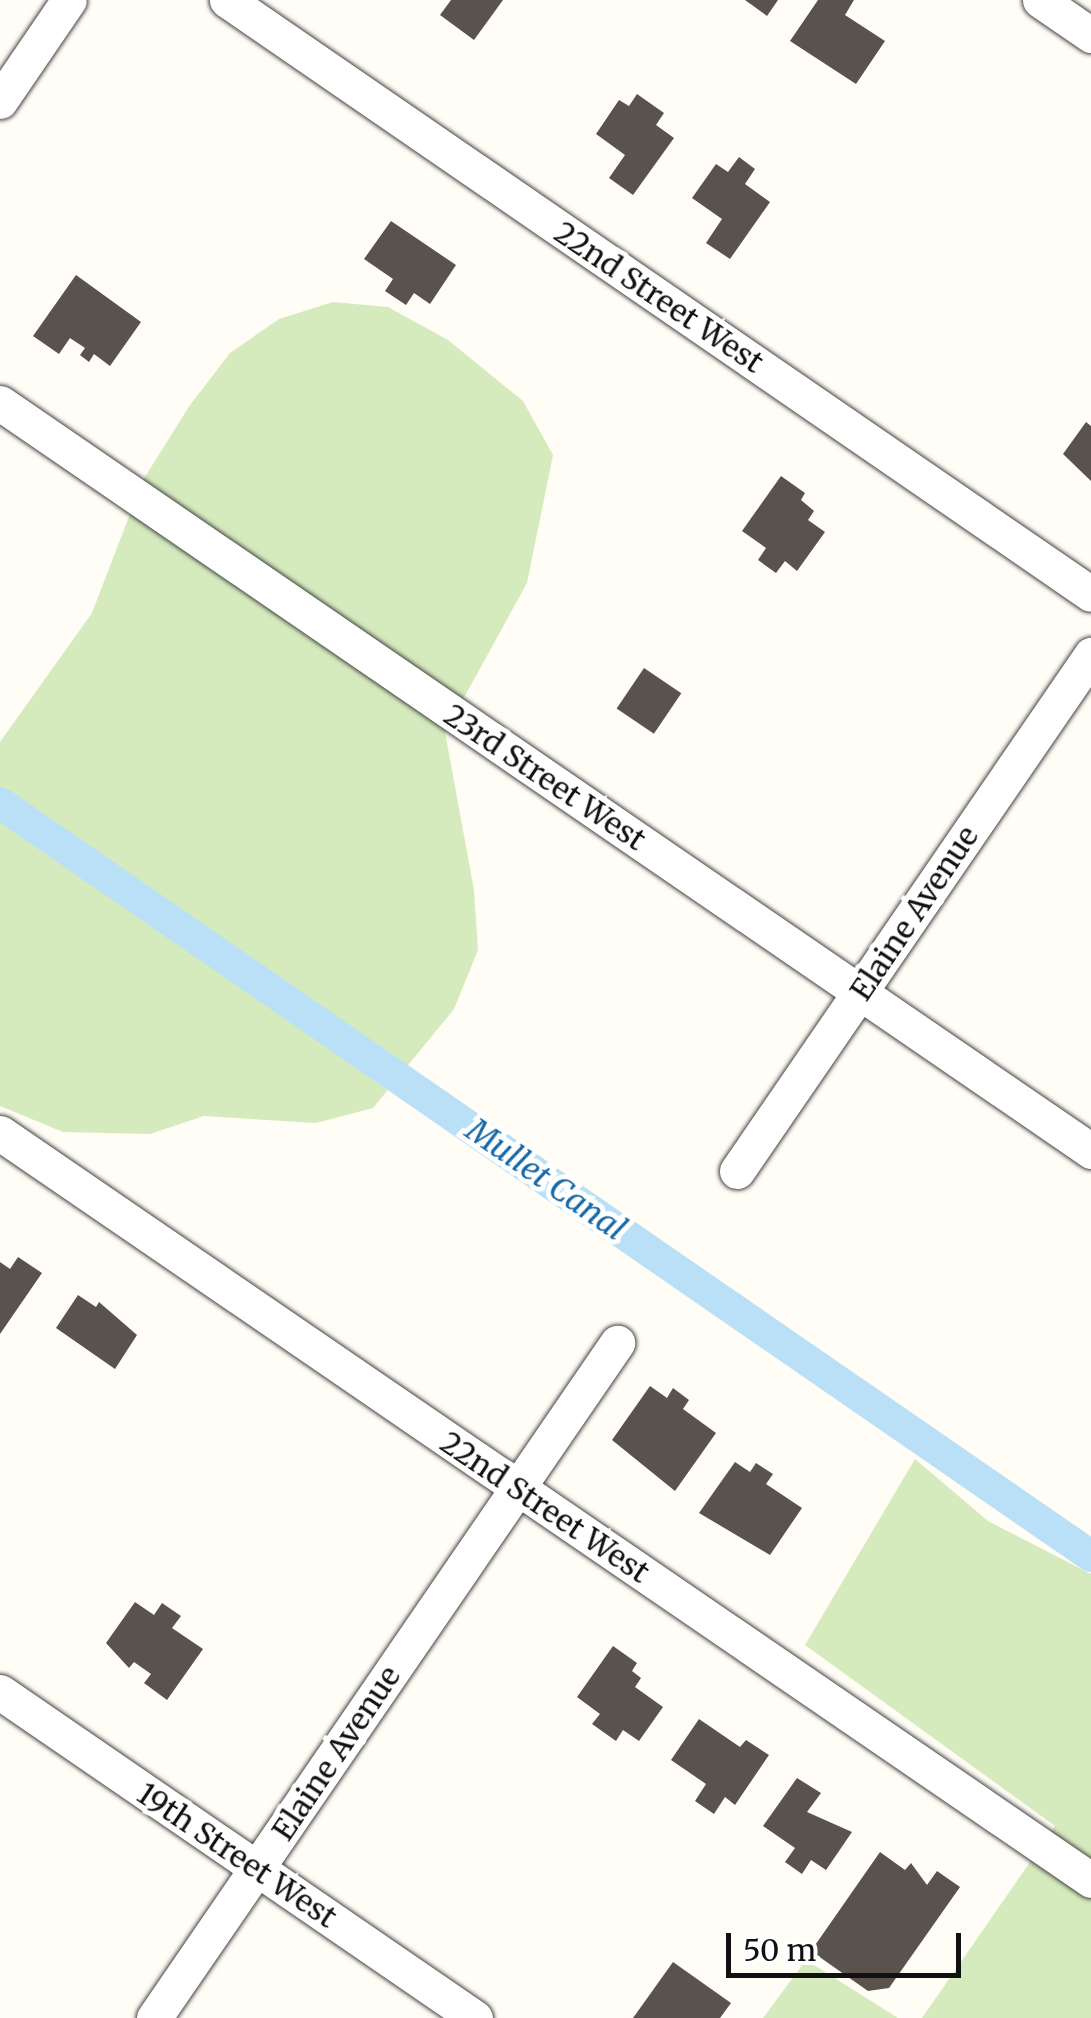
<!DOCTYPE html>
<style>
body{margin:0}
#map{position:relative;width:1091px;height:2018px;overflow:hidden;background:#fffdf5;font-family:Merriweather,serif}
div>[style]{position:absolute}
[style*='--x']{left:calc(var(--x)*1px);top:calc(var(--y)*1px);width:calc(var(--w)*1px);rotate:calc(var(--a)*1deg)}
.green>*{inset:0;background:#d5ebbd}
.canal>*{height:32px;margin:-16px;padding:0 16px;transform-origin:16px;border-radius:16px;background:#b9e0f7}
.building>*{inset:0;background:#5a524d;transform-origin:0 0}
.roads{filter:drop-shadow(0 0 2px #444) drop-shadow(0 0 2px #444)}
.minor>*{height:35px;margin:-17.5px;padding:0 17.5px;transform-origin:17.5px;border-radius:17.5px;background:#fff}
span{translate:-50% -50%;white-space:nowrap;text-align:center;line-height:1.15;-webkit-text-stroke:10px #fff;paint-order:stroke}
.street-label{font-size:30px;color:#111}
.water-label{font-size:32px;color:#1768a6;font-style:italic}
.scale{position:absolute;left:726px;top:1933px;width:235px;height:45px;box-sizing:border-box;border:5px solid #111;border-top:0;padding-left:12px;font-size:30px;line-height:35px;white-space:nowrap;color:#111;-webkit-text-stroke:8px #fff;paint-order:stroke}
</style>
<div id="map">
<div class="green">
<i style="clip-path:polygon(333px 302px,388px 307px,448px 340px,523px 401px,553px 455px,527px 583px,445px 732px,474px 890px,478px 950px,454px 1009px,373px 1108px,316px 1123px,204px 1116px,150px 1134px,63px 1132px,0 1106px,0 742px,92px 613px,143px 480px,190px 405px,230px 353px,279px 319px)"></i>
<i style="clip-path:polygon(915px 1459px,988px 1521px,1091px 1574px,1091px 2018px,922px 2018px,1055px 1826px,805px 1645px)"></i>
<i style="clip-path:polygon(806px 1960px,898px 2018px,763px 2018px)"></i>
</div>
<div class="canal">
<i style="--x:0;--y:803;--w:1326;--a:34.61"></i>
</div>
<div class="building">
<i style="clip-path:polygon(451px 0,503px 0,474px 40px,440px 15px)"></i>
<i style="clip-path:polygon(745px 0,778px 0,767px 16px)"></i>
<i style="clip-path:polygon(818px 0,854px 0,845px 15px,885px 41px,856px 84px,790px 41px)"></i>
<i style="clip-path:polygon(637px 94px,664px 113px,656px 125px,674px 138px,633px 195px,609px 178px,625px 155px,596px 134px,619px 100px,629px 106px)"></i>
<i style="clip-path:polygon(739px 157px,755px 169px,745px 184px,770px 202px,730px 259px,706px 243px,722px 219px,692px 198px,716px 164px,728px 172px)"></i>
<i style="clip-path:polygon(391px 221px,456px 265px,430px 304px,414px 293px,406px 305px,385px 291px,393px 279px,364px 259px)"></i>
<i style="clip-path:polygon(76px 275px,141px 322px,110px 366px,94px 354px,89px 362px,80px 355px,85px 348px,70px 338px,59px 354px,33px 336px)"></i>
<i style="clip-path:polygon(1086px 422px,1091px 426px,1091px 481px,1063px 454px)"></i>
<i style="clip-path:polygon(781px 476px,805px 493px,801px 500px,814px 511px,808px 520px,825px 532px,797px 571px,785px 561px,776px 573px,758px 560px,766px 548px,742px 531px)"></i>
<i style="left:644px;top:668px;width:45px;height:49px;rotate:34deg"></i>
<i style="clip-path:polygon(18px 1257px,42px 1273px,0 1334px,0 1262px,10px 1269px)"></i>
<i style="clip-path:polygon(78px 1295px,96px 1307px,99px 1302px,137px 1335px,115px 1369px,56px 1328px)"></i>
<i style="clip-path:polygon(650px 1386px,667px 1398px,673px 1388px,689px 1400px,683px 1409px,716px 1433px,675px 1491px,612px 1440px)"></i>
<i style="clip-path:polygon(735px 1462px,750px 1472px,756px 1463px,773px 1474px,766px 1484px,802px 1508px,770px 1555px,699px 1513px)"></i>
<i style="clip-path:polygon(135px 1602px,154px 1615px,162px 1603px,181px 1616px,172px 1628px,203px 1649px,167px 1700px,144px 1683px,151px 1674px,134px 1662px,129px 1668px,106px 1643px)"></i>
<i style="clip-path:polygon(613px 1646px,637px 1663px,632px 1671px,641px 1678px,635px 1687px,663px 1707px,639px 1741px,623px 1730px,616px 1741px,592px 1724px,600px 1714px,577px 1697px)"></i>
<i style="clip-path:polygon(699px 1719px,740px 1747px,746px 1740px,769px 1755px,735px 1805px,725px 1797px,714px 1814px,695px 1801px,706px 1784px,671px 1760px)"></i>
<i style="clip-path:polygon(797px 1778px,821px 1793px,807px 1812px,852px 1832px,826px 1870px,811px 1860px,802px 1874px,785px 1862px,795px 1848px,763px 1826px)"></i>
<i style="clip-path:polygon(880px 1852px,905px 1870px,911px 1863px,927px 1885px,937px 1871px,960px 1887px,889px 1988px,868px 1991px,811px 1951px)"></i>
<i style="clip-path:polygon(673px 1962px,731px 2003px,720px 2018px,633px 2018px)"></i>
</div>
<div class="roads">
<div class="minor">
<i style="--x:227;--y:0;--w:1048;--a:34.51"></i>
<i style="--x:1040;--y:0;--w:62;--a:34.5"></i>
<i style="--x:0;--y:101;--w:122;--a:-55.7"></i>
<i style="--x:0;--y:403;--w:1323;--a:34.43"></i>
<i style="--x:0;--y:1133;--w:1322;--a:34.4"></i>
<i style="--x:737;--y:1171;--w:626;--a:-55.55"></i>
<i style="--x:0;--y:1692;--w:576;--a:34.46"></i>
<i style="--x:154;--y:2018;--w:819;--a:-55.55"></i>
</div>
</div>
<div class="street-label">
<span style="left:659px;top:297px;rotate:34deg">22nd Street West</span>
<span style="left:545px;top:777px;rotate:34deg">23rd Street West</span>
<span style="left:914px;top:913px;rotate:-56deg">Elaine Avenue</span>
<span style="left:545px;top:1507px;rotate:34deg">22nd Street West</span>
<span style="left:336px;top:1753px;rotate:-56deg">Elaine Avenue</span>
<span style="left:237px;top:1855px;rotate:34deg">19th Street West</span>
</div>
<div class="water-label">
<span style="left:546px;top:1180px;rotate:35deg">Mullet Canal</span>
</div>
<div class="scale">50 m</div>
</div>
